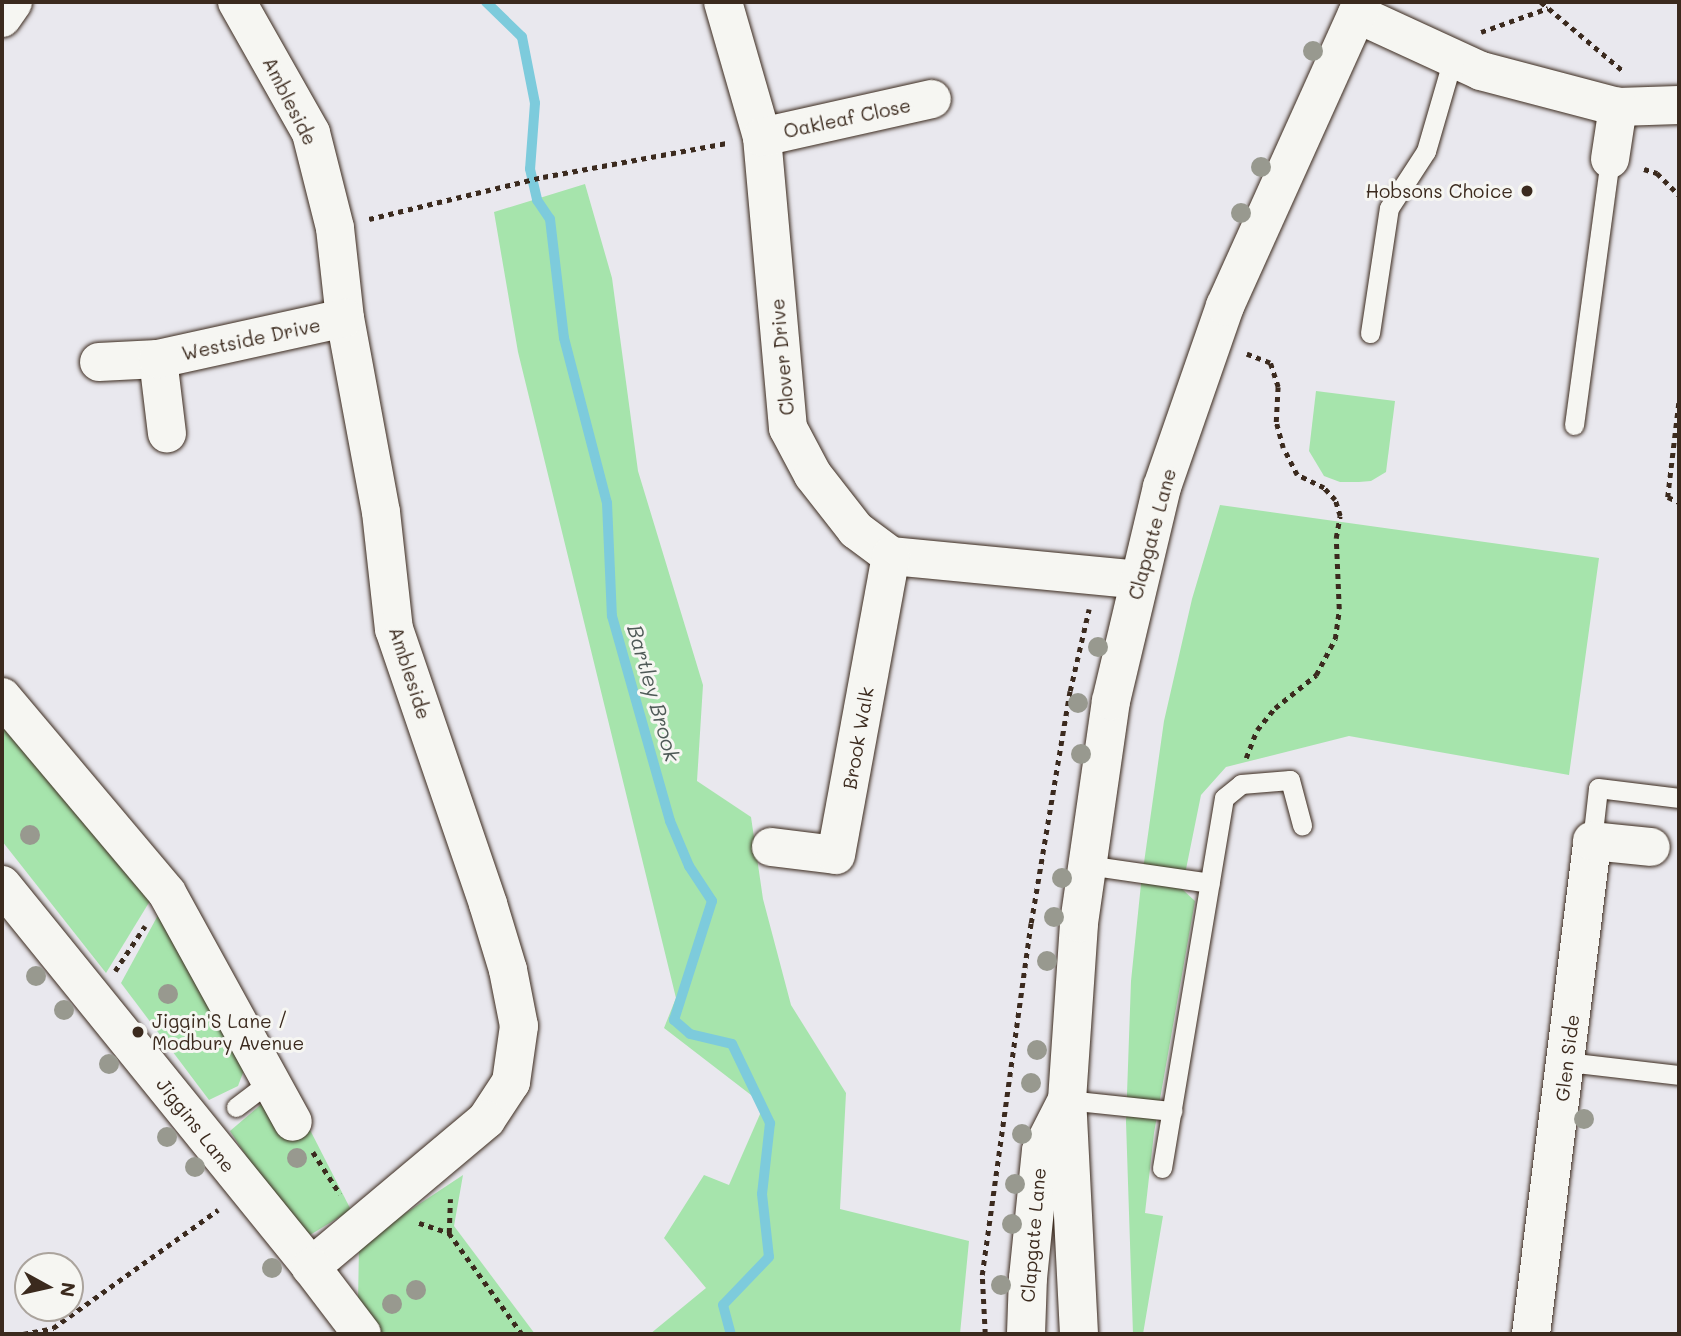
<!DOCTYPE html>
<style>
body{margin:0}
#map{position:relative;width:1681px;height:1336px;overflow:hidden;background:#e9e8ee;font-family:Mali,sans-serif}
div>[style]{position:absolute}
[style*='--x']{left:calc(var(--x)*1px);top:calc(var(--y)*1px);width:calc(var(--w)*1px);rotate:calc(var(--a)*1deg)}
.green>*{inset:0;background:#a6e4ac}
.stream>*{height:10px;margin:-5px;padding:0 5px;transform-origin:5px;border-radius:5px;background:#7dcbdc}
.path>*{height:4.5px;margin-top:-2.25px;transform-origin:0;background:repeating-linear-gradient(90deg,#3b2a1e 0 5px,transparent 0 10px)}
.roads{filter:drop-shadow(0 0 2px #3b2a1e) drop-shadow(0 0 2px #3b2a1e)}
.service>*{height:19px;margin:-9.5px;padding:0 9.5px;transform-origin:9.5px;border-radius:9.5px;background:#f6f6f2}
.minor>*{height:38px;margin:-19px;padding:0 19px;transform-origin:19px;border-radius:19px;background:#f6f6f2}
.tertiary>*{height:38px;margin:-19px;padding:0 19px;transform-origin:19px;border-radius:19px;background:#f6f6f2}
.trees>*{width:20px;height:20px;margin:-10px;border-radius:50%;background:#98998f}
.dots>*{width:19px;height:19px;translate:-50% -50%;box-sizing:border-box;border:4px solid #f6f6f2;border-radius:50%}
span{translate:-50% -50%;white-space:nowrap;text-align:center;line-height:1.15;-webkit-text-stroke:6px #f6f6f2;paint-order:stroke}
.street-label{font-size:19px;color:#3b2a1e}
.poi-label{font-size:19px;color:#3b2a1e}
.right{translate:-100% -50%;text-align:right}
.left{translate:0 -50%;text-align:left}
.water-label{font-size:21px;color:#4f5a57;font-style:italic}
.frame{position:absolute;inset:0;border:4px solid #3b2a1e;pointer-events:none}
.north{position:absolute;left:14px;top:1252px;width:70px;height:70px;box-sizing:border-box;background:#f6f6f2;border:2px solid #aba49d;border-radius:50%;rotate:98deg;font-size:19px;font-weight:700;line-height:28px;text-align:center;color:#3b2a1e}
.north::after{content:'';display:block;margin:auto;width:24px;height:32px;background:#3b2a1e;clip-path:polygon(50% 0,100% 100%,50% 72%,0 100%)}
</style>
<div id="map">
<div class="green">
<i style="clip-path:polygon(585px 184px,612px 278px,638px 471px,703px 685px,697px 781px,751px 817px,763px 899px,791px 1005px,846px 1093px,840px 1209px,969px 1241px,960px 1334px,650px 1334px,706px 1288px,664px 1238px,704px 1175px,729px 1185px,764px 1105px,664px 1028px,676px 998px,518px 352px,494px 212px)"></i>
<i style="clip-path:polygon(1316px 391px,1395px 401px,1386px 472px,1371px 481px,1359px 482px,1340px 482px,1324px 476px,1309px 451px)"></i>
<i style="clip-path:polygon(1220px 505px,1599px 558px,1569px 775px,1349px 736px,1226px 767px,1201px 795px,1182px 889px,1195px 901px,1154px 1133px,1145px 1213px,1163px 1216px,1143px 1334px,1133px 1334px,1126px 1122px,1131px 981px,1141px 884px,1164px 721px,1192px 599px)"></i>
<i style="clip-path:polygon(2px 706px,153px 896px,106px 973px,2px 841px)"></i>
<i style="clip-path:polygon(163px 906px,249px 1057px,238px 1086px,209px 1100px,121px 983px)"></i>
<i style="clip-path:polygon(286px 1083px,351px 1210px,310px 1235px,265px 1185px,230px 1131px)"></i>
<i style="clip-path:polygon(463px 1175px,454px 1226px,535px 1334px,381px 1334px,358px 1304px,359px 1244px)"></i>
</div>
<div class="stream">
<i style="--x:486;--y:2;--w:50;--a:44.2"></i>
<i style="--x:522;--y:37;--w:67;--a:78.9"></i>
<i style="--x:535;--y:103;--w:66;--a:94.3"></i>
<i style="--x:530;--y:169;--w:32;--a:77"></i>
<i style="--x:537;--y:200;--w:23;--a:56"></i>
<i style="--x:550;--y:219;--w:120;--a:83.3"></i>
<i style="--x:564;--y:338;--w:171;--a:75.4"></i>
<i style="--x:607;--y:503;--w:113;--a:87.5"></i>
<i style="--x:612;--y:616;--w:213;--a:74.2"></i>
<i style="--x:670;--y:821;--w:49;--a:67.1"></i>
<i style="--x:689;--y:866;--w:42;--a:56.7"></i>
<i style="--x:712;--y:901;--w:125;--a:107.7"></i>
<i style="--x:674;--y:1020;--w:21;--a:41"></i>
<i style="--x:690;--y:1034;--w:43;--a:13.4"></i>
<i style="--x:732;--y:1044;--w:88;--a:64.3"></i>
<i style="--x:770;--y:1123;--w:71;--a:96.4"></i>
<i style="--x:762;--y:1194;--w:63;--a:83.7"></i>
<i style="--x:769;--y:1257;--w:66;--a:133.8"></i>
<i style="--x:723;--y:1305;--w:30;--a:75"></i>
</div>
<div class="path">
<i style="--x:1541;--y:2;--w:106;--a:40"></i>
<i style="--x:1481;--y:32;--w:71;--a:-19.7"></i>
<i style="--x:1644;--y:169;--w:14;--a:17"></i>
<i style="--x:1657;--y:173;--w:31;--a:45"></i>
<i style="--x:369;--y:219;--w:179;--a:-13.6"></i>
<i style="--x:543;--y:177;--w:187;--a:-10.5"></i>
<i style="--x:1679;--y:403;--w:95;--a:96.7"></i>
<i style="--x:1668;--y:497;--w:12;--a:24"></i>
<i style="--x:1246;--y:758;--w:30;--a:-69"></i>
<i style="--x:1257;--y:730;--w:28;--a:-51"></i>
<i style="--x:1275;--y:708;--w:53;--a:-38.8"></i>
<i style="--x:1316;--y:675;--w:41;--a:-62.2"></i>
<i style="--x:1335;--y:639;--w:30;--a:-82"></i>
<i style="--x:1339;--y:609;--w:71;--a:-92.4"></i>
<i style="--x:1336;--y:538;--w:22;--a:-80"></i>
<i style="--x:1340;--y:516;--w:17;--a:-107"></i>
<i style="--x:1335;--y:500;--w:16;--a:-133"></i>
<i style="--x:1324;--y:488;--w:30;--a:-154"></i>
<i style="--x:1297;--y:475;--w:30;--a:-117"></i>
<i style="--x:1283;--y:448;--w:27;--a:-105"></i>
<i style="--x:1276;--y:422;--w:35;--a:-87"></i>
<i style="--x:1278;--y:387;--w:25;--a:-108"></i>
<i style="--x:1270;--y:363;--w:25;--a:-159"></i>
<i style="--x:115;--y:971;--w:54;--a:-56.3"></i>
<i style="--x:313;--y:1152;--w:50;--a:57.3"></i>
<i style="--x:419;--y:1223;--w:32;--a:18"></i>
<i style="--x:449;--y:1233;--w:125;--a:54.1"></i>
<i style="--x:449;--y:1233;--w:34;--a:-88"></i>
<i style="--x:23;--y:1334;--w:31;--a:-11"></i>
<i style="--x:53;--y:1328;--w:203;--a:-35.6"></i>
<i style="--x:985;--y:1334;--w:59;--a:-92.9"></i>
<i style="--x:982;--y:1275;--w:355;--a:-82.1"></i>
<i style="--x:1031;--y:923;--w:235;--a:-80.5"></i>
<i style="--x:1070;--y:691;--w:84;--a:-77"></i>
</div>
<div class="roads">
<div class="service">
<i style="--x:1370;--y:333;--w:126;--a:-81.4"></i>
<i style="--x:1389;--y:208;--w:68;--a:-57"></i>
<i style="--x:1426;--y:151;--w:97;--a:-73.8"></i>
<i style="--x:1574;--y:425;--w:268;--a:-82.3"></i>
<i style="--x:1592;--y:841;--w:53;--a:-83.5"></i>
<i style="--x:1598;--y:788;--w:82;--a:7"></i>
<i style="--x:1087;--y:865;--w:124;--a:8.3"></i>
<i style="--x:1567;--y:1062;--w:113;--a:6.6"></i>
<i style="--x:1067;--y:1100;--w:106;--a:6"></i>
<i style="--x:236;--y:1107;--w:41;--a:-37.1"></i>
<i style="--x:1162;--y:1168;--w:375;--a:-80.5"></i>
<i style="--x:1224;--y:798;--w:22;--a:-39"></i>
<i style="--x:1241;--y:784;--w:49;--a:-4.7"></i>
<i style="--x:1290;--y:780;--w:47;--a:75.1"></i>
</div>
<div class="minor">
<i style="--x:237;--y:2;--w:150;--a:60.5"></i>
<i style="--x:311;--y:133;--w:98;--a:75.8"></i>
<i style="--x:335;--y:228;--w:91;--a:83.7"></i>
<i style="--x:345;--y:318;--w:197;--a:79.5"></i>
<i style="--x:381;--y:512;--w:118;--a:83.7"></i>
<i style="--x:394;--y:629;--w:291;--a:71.1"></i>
<i style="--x:488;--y:904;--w:69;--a:73.1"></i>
<i style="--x:508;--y:970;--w:57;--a:78.9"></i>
<i style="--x:519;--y:1026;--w:57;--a:98.1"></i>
<i style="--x:511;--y:1082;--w:45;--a:123.3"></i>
<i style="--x:486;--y:1120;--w:229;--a:140"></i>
<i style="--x:723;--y:2;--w:141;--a:73.9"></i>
<i style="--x:762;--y:137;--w:292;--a:84.9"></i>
<i style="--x:788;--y:428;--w:53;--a:62"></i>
<i style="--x:813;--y:475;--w:70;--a:52"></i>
<i style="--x:856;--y:530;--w:44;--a:36.6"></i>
<i style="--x:891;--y:556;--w:249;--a:5.5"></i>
<i style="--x:1357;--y:14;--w:136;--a:24.7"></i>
<i style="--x:1481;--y:71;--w:142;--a:14.7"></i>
<i style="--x:1618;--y:107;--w:61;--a:-1.9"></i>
<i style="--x:2;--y:18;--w:19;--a:-55"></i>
<i style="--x:762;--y:137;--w:174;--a:-12.6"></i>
<i style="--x:1610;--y:159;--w:53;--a:-81.3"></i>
<i style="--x:158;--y:359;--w:75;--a:83.1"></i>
<i style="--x:99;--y:362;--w:59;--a:-2.9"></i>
<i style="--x:158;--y:359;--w:191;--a:-12.4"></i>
<i style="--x:2;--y:697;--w:256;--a:49.9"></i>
<i style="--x:167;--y:893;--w:261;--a:61.2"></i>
<i style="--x:771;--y:847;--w:65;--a:7"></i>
<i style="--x:836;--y:855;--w:304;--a:-79.6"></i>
<i style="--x:1531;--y:1334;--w:497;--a:-82.9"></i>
<i style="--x:1592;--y:841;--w:59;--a:5.8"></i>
</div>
<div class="tertiary">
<i style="--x:2;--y:885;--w:491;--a:51"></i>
<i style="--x:311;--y:1267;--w:84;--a:52.7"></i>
<i style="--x:1026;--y:1334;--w:56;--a:-88"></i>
<i style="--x:1028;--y:1278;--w:128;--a:-84.2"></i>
<i style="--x:1041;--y:1151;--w:55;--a:-63"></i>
<i style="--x:1079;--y:1334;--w:234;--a:-92.9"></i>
<i style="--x:1067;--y:1100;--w:177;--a:-86.1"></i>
<i style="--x:1079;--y:923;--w:224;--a:-81.8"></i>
<i style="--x:1111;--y:701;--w:220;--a:-76.6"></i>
<i style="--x:1162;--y:487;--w:192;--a:-70.8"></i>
<i style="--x:1225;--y:306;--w:333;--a:-65.7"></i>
</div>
</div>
<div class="trees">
<i style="left:1313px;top:51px"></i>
<i style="left:1261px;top:167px"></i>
<i style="left:1241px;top:213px"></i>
<i style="left:1098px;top:647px"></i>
<i style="left:1078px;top:703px"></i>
<i style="left:1081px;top:754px"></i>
<i style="left:30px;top:835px"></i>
<i style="left:1062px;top:878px"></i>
<i style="left:1054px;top:917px"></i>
<i style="left:1047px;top:961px"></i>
<i style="left:36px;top:976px"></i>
<i style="left:168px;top:994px"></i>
<i style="left:64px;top:1010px"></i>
<i style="left:1037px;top:1050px"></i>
<i style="left:109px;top:1064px"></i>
<i style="left:1031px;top:1083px"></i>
<i style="left:1584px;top:1119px"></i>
<i style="left:1022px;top:1134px"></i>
<i style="left:167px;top:1137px"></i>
<i style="left:297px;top:1158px"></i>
<i style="left:195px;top:1167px"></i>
<i style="left:1015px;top:1184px"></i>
<i style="left:1012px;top:1224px"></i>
<i style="left:272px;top:1268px"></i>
<i style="left:1001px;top:1285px"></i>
<i style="left:416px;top:1290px"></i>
<i style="left:392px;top:1304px"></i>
</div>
<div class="dots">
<i style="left:1527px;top:191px;background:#3b2a1e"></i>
<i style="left:138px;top:1032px;background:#3b2a1e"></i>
</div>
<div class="street-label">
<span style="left:290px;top:101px;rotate:63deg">Ambleside</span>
<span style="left:847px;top:118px;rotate:-12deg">Oakleaf Close</span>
<span style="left:251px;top:339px;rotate:-12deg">Westside Drive</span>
<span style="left:782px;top:357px;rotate:-95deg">Clover Drive</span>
<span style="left:1152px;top:534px;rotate:-75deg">Clapgate Lane</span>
<span style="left:410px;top:673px;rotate:72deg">Ambleside</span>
<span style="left:858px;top:738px;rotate:-80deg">Brook Walk</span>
<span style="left:1567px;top:1058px;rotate:-83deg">Glen Side</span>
<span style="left:196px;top:1125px;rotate:52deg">Jiggins Lane</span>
<span style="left:1033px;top:1235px;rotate:-85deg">Clapgate Lane</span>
</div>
<div class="poi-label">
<span class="right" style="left:1513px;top:191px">Hobsons Choice</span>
<span class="left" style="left:152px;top:1032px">Jiggin'S Lane /<br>Modbury Avenue</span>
</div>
<div class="water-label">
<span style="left:654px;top:693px;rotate:74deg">Bartley Brook</span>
</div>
<div class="frame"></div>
<div class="north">N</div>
</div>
